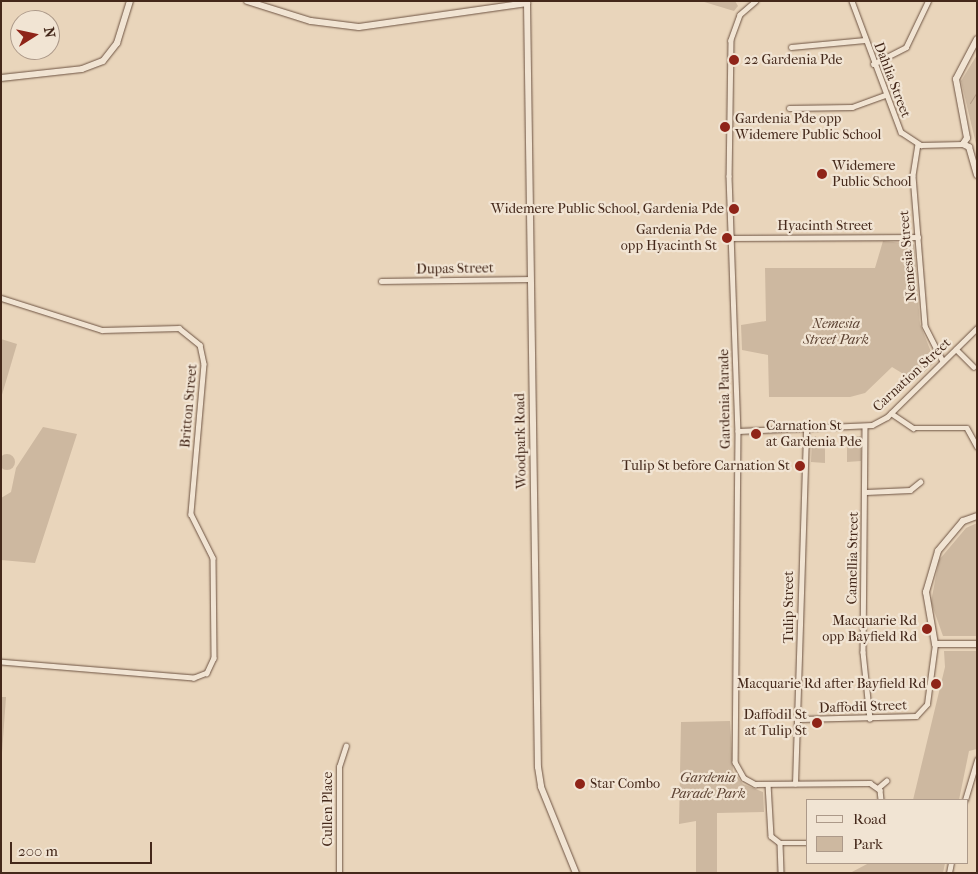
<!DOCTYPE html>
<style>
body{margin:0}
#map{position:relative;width:978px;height:874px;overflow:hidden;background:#e9d5bb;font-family:"IM FELL French Canon",serif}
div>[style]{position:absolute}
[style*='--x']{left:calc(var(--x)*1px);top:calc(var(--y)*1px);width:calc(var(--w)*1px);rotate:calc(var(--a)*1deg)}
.green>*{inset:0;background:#cdb8a0}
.round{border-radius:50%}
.stream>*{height:1px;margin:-0.5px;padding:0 0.5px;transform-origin:0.5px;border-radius:0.5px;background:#b19a84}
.roads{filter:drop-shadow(0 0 1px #6d5342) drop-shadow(0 0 1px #6d5342)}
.street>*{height:4.5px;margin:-2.25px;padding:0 2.25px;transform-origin:2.25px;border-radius:2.25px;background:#f1e4d3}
.secondary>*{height:6px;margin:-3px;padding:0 3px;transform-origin:3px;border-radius:3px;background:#f1e4d3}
.dots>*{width:14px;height:14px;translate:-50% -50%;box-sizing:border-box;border:2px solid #f1e4d3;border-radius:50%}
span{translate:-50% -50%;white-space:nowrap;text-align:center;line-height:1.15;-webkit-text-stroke:4.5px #f1e4d3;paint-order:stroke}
.poi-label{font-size:14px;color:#44281a}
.left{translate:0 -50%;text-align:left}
.right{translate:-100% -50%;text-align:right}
.street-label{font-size:14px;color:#44281a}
.park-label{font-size:14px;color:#5f4535;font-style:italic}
.frame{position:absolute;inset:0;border:2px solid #44281a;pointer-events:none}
.legend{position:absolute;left:806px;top:799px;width:162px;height:65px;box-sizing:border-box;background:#f1e4d3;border:1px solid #ac9989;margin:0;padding:6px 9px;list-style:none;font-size:15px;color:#44281a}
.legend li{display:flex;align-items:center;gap:10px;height:25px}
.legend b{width:25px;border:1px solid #ac9989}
.north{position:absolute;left:10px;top:10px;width:50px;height:50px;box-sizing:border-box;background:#f1e4d3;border:1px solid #ac9989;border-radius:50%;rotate:80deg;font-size:14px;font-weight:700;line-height:20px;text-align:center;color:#44281a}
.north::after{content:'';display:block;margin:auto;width:18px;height:22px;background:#8f2418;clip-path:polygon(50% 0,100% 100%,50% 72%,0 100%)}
.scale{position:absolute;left:10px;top:842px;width:142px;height:22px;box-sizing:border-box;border:2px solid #44281a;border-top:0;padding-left:6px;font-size:15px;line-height:18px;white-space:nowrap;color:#44281a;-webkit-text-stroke:4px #f1e4d3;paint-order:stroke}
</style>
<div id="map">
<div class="green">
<i style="clip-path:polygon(701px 1px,735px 1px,738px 6px,734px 11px)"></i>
<i style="clip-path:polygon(977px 55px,977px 148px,961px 81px)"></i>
<i style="clip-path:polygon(883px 241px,914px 244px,920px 324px,935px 362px,915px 381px,892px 367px,865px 393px,850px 397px,769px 397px,768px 355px,742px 350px,741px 325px,766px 321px,765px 268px,875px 268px)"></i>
<i style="clip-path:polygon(1px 339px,17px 344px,1px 398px)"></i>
<i style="clip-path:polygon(43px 427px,77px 434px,35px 563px,1px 560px,1px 498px,11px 492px,16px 468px)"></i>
<i style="clip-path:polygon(816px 436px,817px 441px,825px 441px,825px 463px,811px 462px,812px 438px)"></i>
<i style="clip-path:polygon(857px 436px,861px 436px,861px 461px,847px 462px,847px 441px,856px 440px)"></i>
<i class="round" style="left:-1px;top:454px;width:16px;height:16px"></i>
<i style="clip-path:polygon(977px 523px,977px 636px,943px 636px,931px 602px,939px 560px,966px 528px)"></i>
<i style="clip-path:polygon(944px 651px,977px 651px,977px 749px,969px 751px,959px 800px,913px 800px,945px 667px)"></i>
<i style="clip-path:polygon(1px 697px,6px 697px,2px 753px,1px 753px)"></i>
<i style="clip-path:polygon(730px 721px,733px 771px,743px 784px,763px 792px,764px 812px,717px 813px,717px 873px,696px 873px,696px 821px,679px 824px,681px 722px)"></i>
<i style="clip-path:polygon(869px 863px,945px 863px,943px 873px,850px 873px)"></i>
</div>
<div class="stream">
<i style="--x:970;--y:103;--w:13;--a:-58"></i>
</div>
<div class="roads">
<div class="street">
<i style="--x:756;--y:1;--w:21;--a:139"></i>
<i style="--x:740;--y:15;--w:27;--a:110"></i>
<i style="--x:731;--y:40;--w:136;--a:90.8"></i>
<i style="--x:729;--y:176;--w:255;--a:88"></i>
<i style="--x:738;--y:431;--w:331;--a:90.5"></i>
<i style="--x:735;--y:762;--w:18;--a:61"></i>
<i style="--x:744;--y:778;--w:13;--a:29"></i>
<i style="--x:755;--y:784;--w:115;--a:-0.5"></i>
<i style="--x:870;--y:783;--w:12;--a:35"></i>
<i style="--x:880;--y:790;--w:10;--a:84"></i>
<i style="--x:852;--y:1;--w:140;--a:69.5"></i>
<i style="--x:901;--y:132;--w:24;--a:33"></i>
<i style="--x:921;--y:145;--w:42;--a:-1.4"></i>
<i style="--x:791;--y:47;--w:74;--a:-5.4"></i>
<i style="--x:873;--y:64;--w:37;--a:-27"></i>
<i style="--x:906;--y:47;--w:51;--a:-64.4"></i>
<i style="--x:789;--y:108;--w:63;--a:-0.9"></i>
<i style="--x:852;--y:107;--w:35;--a:-20"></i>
<i style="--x:918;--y:144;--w:32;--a:99"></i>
<i style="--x:913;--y:176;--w:150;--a:85.4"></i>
<i style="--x:925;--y:326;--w:39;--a:63"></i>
<i style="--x:732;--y:238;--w:186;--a:-0.3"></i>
<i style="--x:381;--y:281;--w:149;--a:-0.8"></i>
<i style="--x:1;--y:298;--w:106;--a:17.6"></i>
<i style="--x:102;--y:330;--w:77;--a:-1.5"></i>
<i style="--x:179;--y:328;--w:27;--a:39"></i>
<i style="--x:200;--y:345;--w:19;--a:78"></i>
<i style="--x:204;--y:364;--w:151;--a:95"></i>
<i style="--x:191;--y:514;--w:49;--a:63.4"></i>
<i style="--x:213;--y:558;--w:100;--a:89.4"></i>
<i style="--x:214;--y:658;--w:17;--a:115"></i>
<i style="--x:207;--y:673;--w:14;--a:159"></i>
<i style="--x:194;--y:678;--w:194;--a:-175.3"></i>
<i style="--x:956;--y:349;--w:25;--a:45"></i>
<i style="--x:891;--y:413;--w:27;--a:34"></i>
<i style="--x:913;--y:428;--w:54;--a:0"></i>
<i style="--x:967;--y:428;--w:21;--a:61"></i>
<i style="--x:865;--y:427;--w:225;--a:90.5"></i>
<i style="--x:863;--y:652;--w:67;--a:84"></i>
<i style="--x:738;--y:431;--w:134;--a:-2.6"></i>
<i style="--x:872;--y:425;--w:17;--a:-28"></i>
<i style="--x:887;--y:417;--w:127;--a:-44.7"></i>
<i style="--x:866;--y:492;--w:44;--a:-2.6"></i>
<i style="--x:910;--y:490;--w:13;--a:-39"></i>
<i style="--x:800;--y:719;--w:116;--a:-1.5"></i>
<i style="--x:916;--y:716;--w:16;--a:-47"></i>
<i style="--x:927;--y:704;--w:61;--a:-82.4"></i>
<i style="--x:768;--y:784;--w:52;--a:86.7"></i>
<i style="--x:771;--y:836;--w:11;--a:38"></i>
<i style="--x:780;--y:843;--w:27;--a:0"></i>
<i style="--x:795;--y:784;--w:354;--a:-88.2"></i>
<i style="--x:878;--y:788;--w:11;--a:-41"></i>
<i style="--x:965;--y:800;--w:42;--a:-73.3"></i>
<i style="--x:780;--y:843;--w:30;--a:88"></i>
<i style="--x:339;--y:873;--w:106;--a:-90"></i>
<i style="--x:339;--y:767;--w:22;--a:-72"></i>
<i style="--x:949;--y:873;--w:10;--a:-79"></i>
</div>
<div class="secondary">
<i style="--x:247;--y:1;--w:67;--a:17.4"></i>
<i style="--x:311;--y:21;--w:48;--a:7.1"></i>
<i style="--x:359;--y:27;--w:170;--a:-8.1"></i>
<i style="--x:527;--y:3;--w:764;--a:89.18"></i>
<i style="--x:538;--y:767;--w:20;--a:81"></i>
<i style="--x:541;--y:787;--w:93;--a:67.9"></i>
<i style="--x:1;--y:78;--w:81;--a:-6.3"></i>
<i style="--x:82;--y:69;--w:22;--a:-21"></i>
<i style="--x:103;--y:61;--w:23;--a:-52"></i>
<i style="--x:117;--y:43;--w:44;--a:-72.8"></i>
<i style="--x:967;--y:138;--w:60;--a:-100.6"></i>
<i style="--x:956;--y:79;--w:45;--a:-62.3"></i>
<i style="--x:967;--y:138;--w:7;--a:124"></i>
<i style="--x:963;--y:144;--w:7;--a:27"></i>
<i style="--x:969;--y:147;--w:29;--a:74"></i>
<i style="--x:977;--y:516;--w:15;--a:160"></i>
<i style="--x:963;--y:521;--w:39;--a:130"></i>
<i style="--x:938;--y:551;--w:43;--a:106.3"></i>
<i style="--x:926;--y:592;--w:53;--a:80.2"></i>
<i style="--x:935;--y:644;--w:42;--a:0"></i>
</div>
</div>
<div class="dots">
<i style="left:734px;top:60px;background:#8f2418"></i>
<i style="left:725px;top:127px;background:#8f2418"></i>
<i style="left:822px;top:174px;background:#8f2418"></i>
<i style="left:734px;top:209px;background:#8f2418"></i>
<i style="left:727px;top:238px;background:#8f2418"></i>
<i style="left:756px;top:434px;background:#8f2418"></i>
<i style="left:800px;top:466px;background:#8f2418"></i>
<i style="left:927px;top:629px;background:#8f2418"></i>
<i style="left:936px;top:684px;background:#8f2418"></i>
<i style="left:817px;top:723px;background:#8f2418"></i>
<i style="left:580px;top:784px;background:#8f2418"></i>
</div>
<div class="poi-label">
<span class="left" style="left:744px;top:60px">22 Gardenia Pde</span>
<span class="left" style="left:735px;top:127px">Gardenia Pde opp<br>Widemere Public School</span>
<span class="left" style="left:832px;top:174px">Widemere<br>Public School</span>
<span class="right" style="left:724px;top:209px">Widemere Public School, Gardenia Pde</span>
<span class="right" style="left:717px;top:238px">Gardenia Pde<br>opp Hyacinth St</span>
<span class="left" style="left:766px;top:434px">Carnation St<br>at Gardenia Pde</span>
<span class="right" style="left:790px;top:466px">Tulip St before Carnation St</span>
<span class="right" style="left:917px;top:629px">Macquarie Rd<br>opp Bayfield Rd</span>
<span class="right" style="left:926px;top:684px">Macquarie Rd after Bayfield Rd</span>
<span class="right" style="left:807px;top:723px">Daffodil St<br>at Tulip St</span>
<span class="left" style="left:590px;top:784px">Star Combo</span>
</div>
<div class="street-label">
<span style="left:892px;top:80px;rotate:69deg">Dahlia Street</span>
<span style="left:825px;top:226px">Hyacinth Street</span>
<span style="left:908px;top:256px;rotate:-95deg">Nemesia Street</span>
<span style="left:455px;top:269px;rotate:-1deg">Dupas Street</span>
<span style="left:912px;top:375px;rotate:-43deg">Carnation Street</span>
<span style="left:725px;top:399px;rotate:-91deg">Gardenia Parade</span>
<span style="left:189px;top:406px;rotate:-85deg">Britton Street</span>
<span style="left:521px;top:441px;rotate:-91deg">Woodpark Road</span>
<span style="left:853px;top:558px;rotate:-89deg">Camellia Street</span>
<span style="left:789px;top:607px;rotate:-90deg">Tulip Street</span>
<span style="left:863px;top:707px;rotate:-2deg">Daffodil Street</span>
<span style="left:328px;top:809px;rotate:-90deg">Cullen Place</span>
</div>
<div class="park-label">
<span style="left:836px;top:332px">Nemesia<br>Street Park</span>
<span style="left:708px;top:786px">Gardenia<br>Parade Park</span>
</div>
<div class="frame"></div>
<ul class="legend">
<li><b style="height:6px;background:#f1e4d3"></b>Road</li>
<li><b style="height:14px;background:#cdb8a0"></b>Park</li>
</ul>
<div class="north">N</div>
<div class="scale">200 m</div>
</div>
